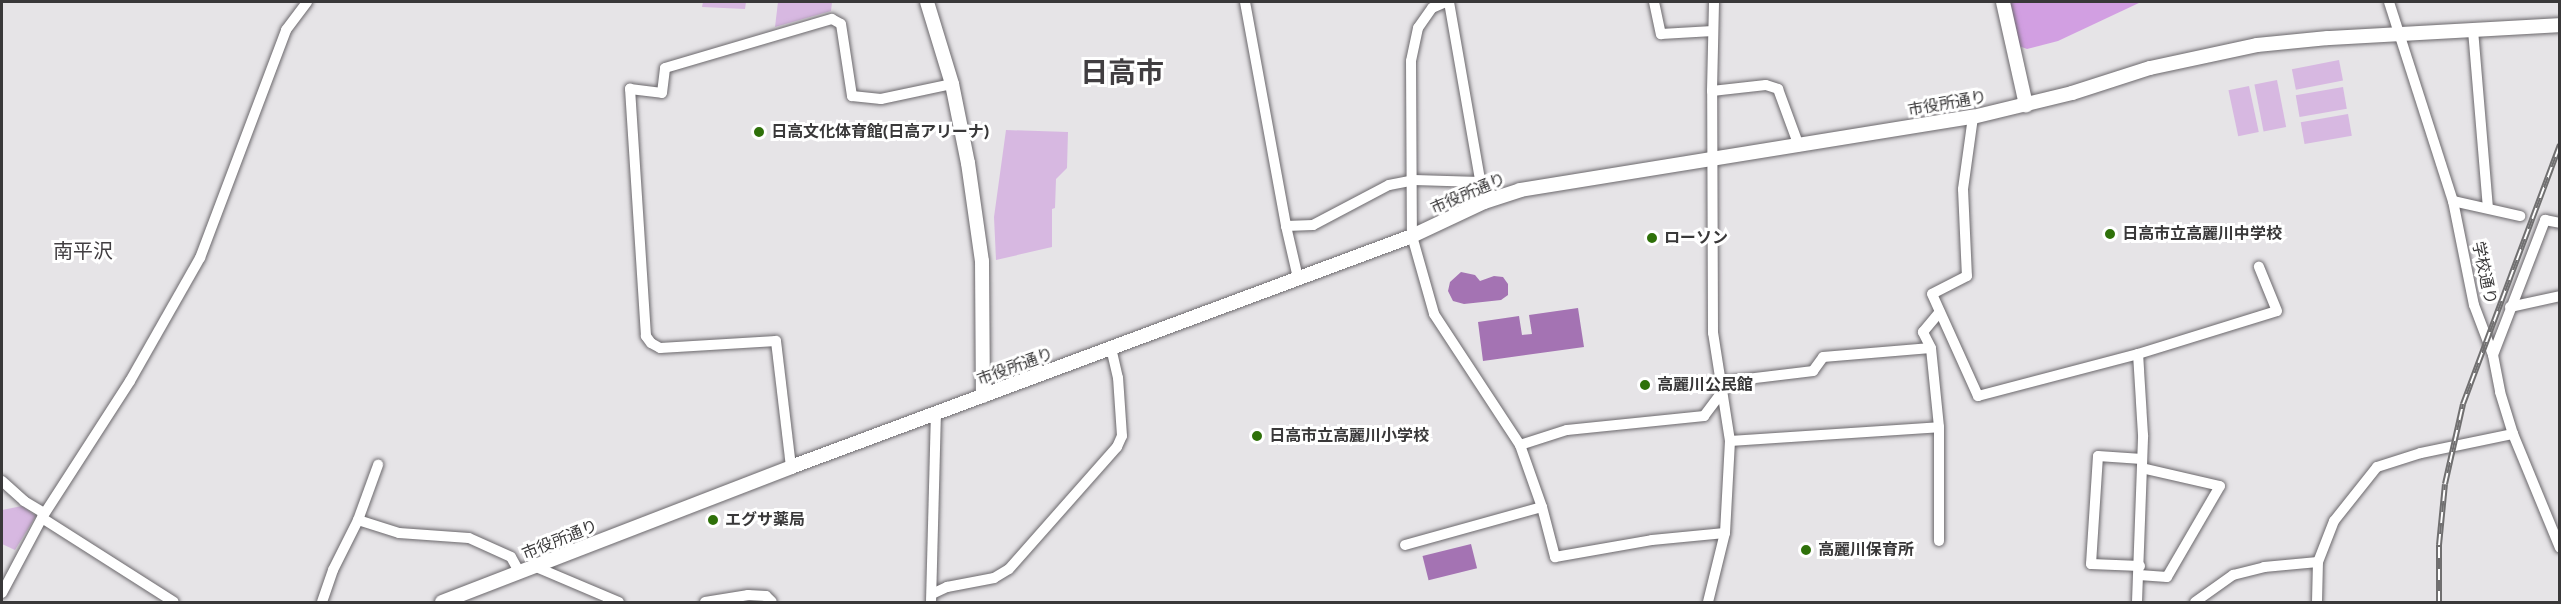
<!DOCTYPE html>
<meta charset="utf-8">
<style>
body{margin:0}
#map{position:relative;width:2561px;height:604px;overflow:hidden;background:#e6e4e7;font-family:"Varela Round","Noto Sans JP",sans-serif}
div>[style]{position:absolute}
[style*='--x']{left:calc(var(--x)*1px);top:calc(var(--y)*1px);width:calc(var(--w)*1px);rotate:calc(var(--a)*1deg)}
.green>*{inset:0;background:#d7b8e1;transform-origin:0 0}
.forest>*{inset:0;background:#d29fe2}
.water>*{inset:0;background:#a473b3;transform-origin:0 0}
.roads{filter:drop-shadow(0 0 2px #6b686c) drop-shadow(0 0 2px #6b686c)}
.minor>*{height:10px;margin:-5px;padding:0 5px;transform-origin:5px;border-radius:5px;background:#fff}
.tertiary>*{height:14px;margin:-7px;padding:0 7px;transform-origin:7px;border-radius:7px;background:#fff}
.rail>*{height:6px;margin-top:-3px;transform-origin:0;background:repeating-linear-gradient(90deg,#fff 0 11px,#706f70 0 22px);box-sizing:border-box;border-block:2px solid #706f70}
.dots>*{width:16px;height:16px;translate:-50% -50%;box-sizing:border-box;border:3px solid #fff;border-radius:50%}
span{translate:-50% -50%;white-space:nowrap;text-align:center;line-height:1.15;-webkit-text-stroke:6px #fff;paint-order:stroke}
.street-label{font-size:16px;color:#393839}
.poi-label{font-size:16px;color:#393839;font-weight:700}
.left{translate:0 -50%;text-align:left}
.quarter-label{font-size:20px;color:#413e41}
.town-label{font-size:28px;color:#413e41;font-weight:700}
.frame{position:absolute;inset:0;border:3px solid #393839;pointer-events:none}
</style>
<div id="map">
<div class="green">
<i style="clip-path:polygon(703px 2px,746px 2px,745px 9px,702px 7px)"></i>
<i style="clip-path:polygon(778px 2px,832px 2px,831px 11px,775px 27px)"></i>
<i style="left:2339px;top:60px;width:21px;height:48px;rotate:79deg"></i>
<i style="left:2277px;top:80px;width:48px;height:23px;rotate:79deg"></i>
<i style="left:2249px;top:86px;width:47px;height:21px;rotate:78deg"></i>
<i style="left:2343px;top:87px;width:22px;height:48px;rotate:80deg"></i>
<i style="left:2348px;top:114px;width:22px;height:48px;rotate:80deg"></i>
<i style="clip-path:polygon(1006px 130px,1068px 132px,1067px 168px,1056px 179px,1055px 208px,1052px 209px,1052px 247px,996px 260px,994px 217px)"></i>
<i style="clip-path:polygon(22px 506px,36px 516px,15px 550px,2px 544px,2px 510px)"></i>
</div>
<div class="forest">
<i style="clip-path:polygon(2008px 2px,2141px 2px,2058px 41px,2027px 49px,2019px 46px)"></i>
</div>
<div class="water">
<i style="clip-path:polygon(1461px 272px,1475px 275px,1480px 281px,1494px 276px,1503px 277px,1508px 284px,1508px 295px,1501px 300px,1464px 304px,1453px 301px,1448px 291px,1450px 282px)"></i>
<i style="clip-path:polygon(1578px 308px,1584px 347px,1483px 361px,1478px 322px,1519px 316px,1522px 335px,1532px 334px,1529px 315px)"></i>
<i style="left:1471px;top:544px;width:25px;height:50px;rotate:76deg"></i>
</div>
<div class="roads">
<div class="minor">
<i style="--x:1245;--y:2;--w:228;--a:79.6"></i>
<i style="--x:1286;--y:226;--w:53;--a:77"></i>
<i style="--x:1446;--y:2;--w:15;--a:157"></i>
<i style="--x:1432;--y:8;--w:24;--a:125"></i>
<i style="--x:1418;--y:28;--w:34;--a:102"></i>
<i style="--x:1411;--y:61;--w:175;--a:89.7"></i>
<i style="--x:1412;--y:236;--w:81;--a:74.2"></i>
<i style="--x:1434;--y:314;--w:157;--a:56.7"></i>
<i style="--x:1520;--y:445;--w:66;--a:70.5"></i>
<i style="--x:1542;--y:507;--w:52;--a:75.4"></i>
<i style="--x:1555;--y:557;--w:98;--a:-9.9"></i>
<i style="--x:1652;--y:540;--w:73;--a:-5.5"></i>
<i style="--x:1449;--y:2;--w:203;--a:80.1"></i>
<i style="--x:1654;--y:2;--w:33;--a:78"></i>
<i style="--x:1661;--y:34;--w:52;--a:-3.3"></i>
<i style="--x:2389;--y:2;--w:209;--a:72.2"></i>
<i style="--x:2453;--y:201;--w:106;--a:78.6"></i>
<i style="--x:2474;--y:305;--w:53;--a:69.2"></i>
<i style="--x:2493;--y:355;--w:38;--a:79"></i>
<i style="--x:2500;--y:392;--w:44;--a:72.8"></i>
<i style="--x:2513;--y:434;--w:123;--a:67.6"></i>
<i style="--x:2473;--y:30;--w:178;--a:85.2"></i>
<i style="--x:1712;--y:91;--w:54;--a:-6.3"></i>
<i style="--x:1766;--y:85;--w:13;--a:18"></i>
<i style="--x:1778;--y:89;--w:61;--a:69.8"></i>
<i style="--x:1973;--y:117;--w:73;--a:97.9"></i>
<i style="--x:1963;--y:189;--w:87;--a:87.4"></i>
<i style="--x:1967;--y:276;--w:39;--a:153"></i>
<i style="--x:1932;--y:294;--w:112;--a:65.7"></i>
<i style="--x:1978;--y:396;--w:165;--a:-14.7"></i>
<i style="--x:2138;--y:354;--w:145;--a:-17.2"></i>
<i style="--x:2277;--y:311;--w:48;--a:-112.2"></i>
<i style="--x:2453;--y:201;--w:69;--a:12.6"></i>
<i style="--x:1286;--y:226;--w:27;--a:-2"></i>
<i style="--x:1313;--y:225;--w:86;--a:-27.8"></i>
<i style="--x:1389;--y:185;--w:25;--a:-11"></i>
<i style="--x:1414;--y:180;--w:66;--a:1.7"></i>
<i style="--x:2510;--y:307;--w:51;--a:-12.4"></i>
<i style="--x:2493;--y:355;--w:145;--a:-68.9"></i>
<i style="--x:2545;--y:220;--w:15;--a:11"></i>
<i style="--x:1722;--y:382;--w:92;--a:-6.9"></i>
<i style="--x:1813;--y:371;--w:17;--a:-54"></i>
<i style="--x:1823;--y:357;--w:108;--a:-4.8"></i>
<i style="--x:1730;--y:441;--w:209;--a:-3.8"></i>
<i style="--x:1520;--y:445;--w:49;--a:-17.7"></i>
<i style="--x:1567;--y:430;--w:138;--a:-5.8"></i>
<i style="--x:1704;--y:416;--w:34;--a:-53"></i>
<i style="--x:791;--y:467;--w:127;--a:-96.8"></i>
<i style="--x:776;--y:341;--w:116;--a:176.5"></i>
<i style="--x:660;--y:348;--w:10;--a:-151"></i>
<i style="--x:651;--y:343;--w:9;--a:-126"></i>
<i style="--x:646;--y:336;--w:248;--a:-93.7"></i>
<i style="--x:630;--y:89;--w:32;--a:7"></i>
<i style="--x:662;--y:93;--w:25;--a:-83"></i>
<i style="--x:665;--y:68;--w:174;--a:-16.4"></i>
<i style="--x:832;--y:19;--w:10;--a:29"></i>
<i style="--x:841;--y:24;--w:73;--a:81.3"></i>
<i style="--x:852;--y:96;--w:29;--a:6"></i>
<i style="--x:881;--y:99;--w:73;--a:-11.9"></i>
<i style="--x:2;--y:481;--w:30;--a:42"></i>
<i style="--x:24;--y:501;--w:23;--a:31"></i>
<i style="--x:42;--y:518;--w:156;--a:32.5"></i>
<i style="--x:358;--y:520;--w:43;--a:17.6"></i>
<i style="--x:399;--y:533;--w:70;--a:4.1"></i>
<i style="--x:469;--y:538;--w:46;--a:24.3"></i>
<i style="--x:511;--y:557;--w:18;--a:61"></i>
<i style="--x:1939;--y:541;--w:114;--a:-90"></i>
<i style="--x:1939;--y:427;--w:79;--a:-95.8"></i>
<i style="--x:1931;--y:348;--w:18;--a:-117"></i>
<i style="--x:1923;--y:332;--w:26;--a:-50"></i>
<i style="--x:1405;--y:545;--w:142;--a:-15.5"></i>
<i style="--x:2140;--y:566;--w:49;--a:-177.7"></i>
<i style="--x:2091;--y:564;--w:108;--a:-86.3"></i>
<i style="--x:2098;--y:456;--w:44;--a:3.9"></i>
<i style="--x:536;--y:567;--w:90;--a:22.9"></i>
<i style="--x:2139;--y:575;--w:28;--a:4"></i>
<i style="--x:2167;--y:577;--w:105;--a:-59.8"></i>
<i style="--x:2220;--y:486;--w:80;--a:-167"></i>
<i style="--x:2;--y:593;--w:87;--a:-62"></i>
<i style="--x:43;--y:516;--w:161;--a:-57.2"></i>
<i style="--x:130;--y:381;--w:142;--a:-60.4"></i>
<i style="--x:200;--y:258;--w:244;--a:-69.3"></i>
<i style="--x:286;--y:30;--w:35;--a:-53"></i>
<i style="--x:932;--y:594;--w:17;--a:-25"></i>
<i style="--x:947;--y:587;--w:48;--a:-10.8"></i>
<i style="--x:994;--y:578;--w:17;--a:-31"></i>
<i style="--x:1009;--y:569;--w:163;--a:-48.5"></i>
<i style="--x:1117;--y:447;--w:12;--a:-66"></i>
<i style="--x:1122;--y:436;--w:58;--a:-93.9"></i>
<i style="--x:1118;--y:378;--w:31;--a:-103"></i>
<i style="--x:322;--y:602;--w:34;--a:-71"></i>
<i style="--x:333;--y:570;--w:56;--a:-63.4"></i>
<i style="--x:358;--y:520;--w:59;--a:-70"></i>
<i style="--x:705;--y:602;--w:44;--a:-9.2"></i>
<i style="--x:748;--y:595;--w:18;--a:3"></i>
<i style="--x:766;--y:596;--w:8;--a:45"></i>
<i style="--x:931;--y:602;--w:188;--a:-88.5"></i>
<i style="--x:1708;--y:602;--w:71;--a:-76.2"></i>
<i style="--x:1725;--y:533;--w:92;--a:-86.9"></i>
<i style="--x:1730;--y:441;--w:109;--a:-98.9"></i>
<i style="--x:1713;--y:333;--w:242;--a:-90.2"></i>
<i style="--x:1712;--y:91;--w:89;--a:-88.7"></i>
<i style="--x:2137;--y:602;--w:167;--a:-87.9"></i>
<i style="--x:2143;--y:435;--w:81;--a:-93.5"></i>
<i style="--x:2195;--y:602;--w:47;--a:-35.4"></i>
<i style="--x:2233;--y:575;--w:32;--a:-14"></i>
<i style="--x:2264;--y:567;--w:54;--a:-5.3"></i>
<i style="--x:2317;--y:602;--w:40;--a:-88.6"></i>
<i style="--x:2318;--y:562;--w:44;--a:-68.7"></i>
<i style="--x:2334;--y:521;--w:69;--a:-51.5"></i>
<i style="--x:2377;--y:467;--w:46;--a:-17.7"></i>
<i style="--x:2421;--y:453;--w:94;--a:-11.7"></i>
</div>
<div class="tertiary">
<i style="--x:927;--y:2;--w:86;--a:73"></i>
<i style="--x:952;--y:84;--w:81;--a:78.6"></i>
<i style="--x:968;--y:163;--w:99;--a:81.9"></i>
<i style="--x:982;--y:261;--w:135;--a:89.6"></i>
<i style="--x:2003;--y:2;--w:106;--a:77.4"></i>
<i style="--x:442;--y:602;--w:374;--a:-21.1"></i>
<i style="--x:791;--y:467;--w:663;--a:-20.4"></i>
<i style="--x:1412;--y:236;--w:80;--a:-25.3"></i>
<i style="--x:1484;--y:202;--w:38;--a:-18"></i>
<i style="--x:1520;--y:190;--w:459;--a:-9.2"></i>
<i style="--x:1973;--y:117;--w:102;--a:-13.6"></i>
<i style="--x:2072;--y:93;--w:82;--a:-17.8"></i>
<i style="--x:2150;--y:68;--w:109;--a:-12.1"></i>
<i style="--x:2257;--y:45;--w:71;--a:-5.6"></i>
<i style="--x:2328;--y:38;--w:232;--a:-3.2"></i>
</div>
</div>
<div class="rail">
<i style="--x:2439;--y:602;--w:57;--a:-90"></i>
<i style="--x:2439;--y:545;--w:61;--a:-84.4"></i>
<i style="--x:2445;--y:484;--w:82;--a:-77.3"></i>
<i style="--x:2463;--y:404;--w:277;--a:-69.5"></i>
</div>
<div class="dots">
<i style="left:759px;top:132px;background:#2e7009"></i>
<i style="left:2110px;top:234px;background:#2e7009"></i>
<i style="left:1652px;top:238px;background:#2e7009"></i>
<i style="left:1645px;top:385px;background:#2e7009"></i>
<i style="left:1257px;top:436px;background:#2e7009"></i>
<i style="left:713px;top:520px;background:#2e7009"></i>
<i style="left:1806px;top:550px;background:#2e7009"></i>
</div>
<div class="street-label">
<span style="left:1947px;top:104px;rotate:-10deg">市役所通り</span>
<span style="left:1468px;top:194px;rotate:-23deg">市役所通り</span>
<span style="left:2484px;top:273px;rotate:78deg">学校通り</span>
<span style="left:1015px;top:367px;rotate:-20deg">市役所通り</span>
<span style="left:560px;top:540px;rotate:-22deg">市役所通り</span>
</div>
<div class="poi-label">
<span class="left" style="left:771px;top:132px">日高文化体育館(日高アリーナ)</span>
<span class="left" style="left:2122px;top:234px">日高市立高麗川中学校</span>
<span class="left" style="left:1664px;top:238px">ローソン</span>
<span class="left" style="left:1657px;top:385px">高麗川公民館</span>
<span class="left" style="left:1269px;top:436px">日高市立高麗川小学校</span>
<span class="left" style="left:725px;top:520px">エグサ薬局</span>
<span class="left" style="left:1818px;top:550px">高麗川保育所</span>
</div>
<div class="quarter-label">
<span style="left:83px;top:252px">南平沢</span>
</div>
<div class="town-label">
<span style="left:1122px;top:73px">日高市</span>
</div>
<div class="frame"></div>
</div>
